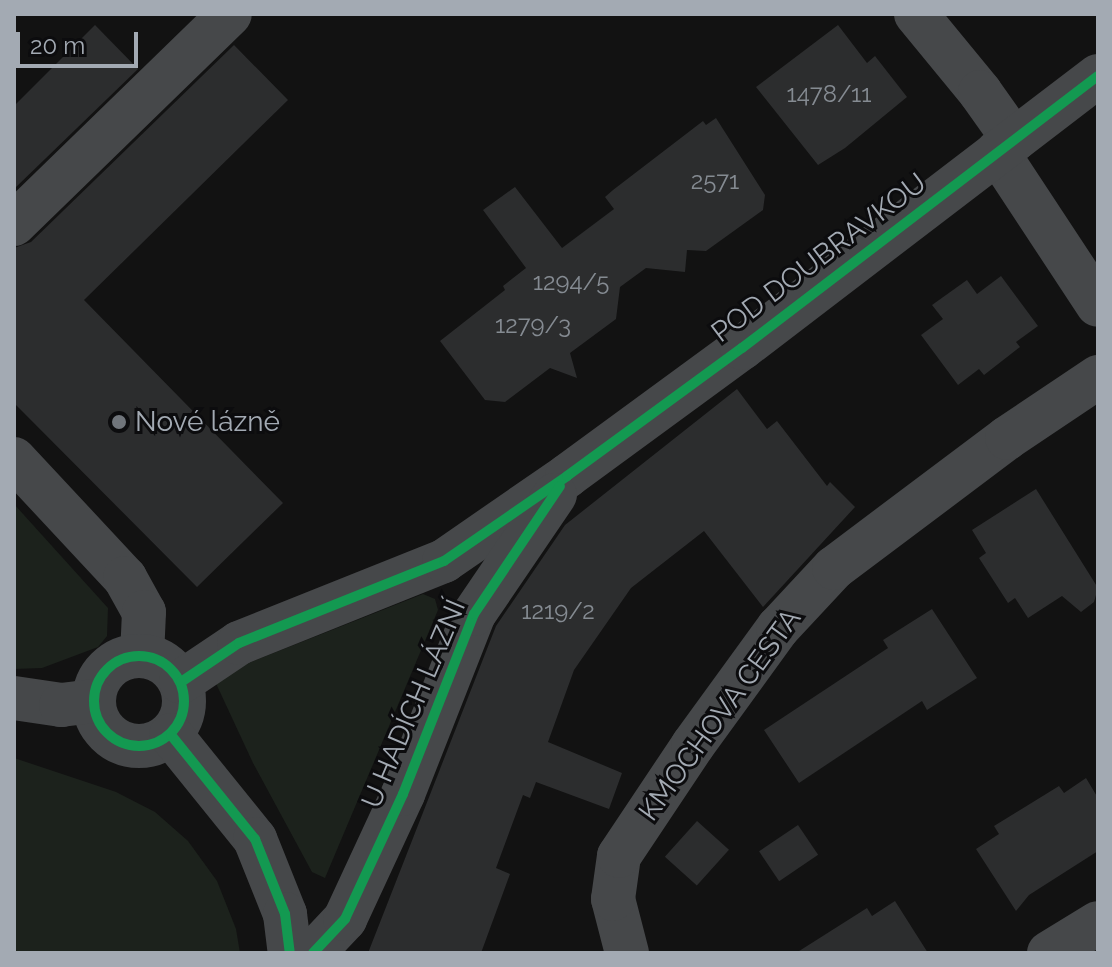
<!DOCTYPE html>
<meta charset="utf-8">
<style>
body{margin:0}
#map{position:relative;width:1112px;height:967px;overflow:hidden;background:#121212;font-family:Raleway,sans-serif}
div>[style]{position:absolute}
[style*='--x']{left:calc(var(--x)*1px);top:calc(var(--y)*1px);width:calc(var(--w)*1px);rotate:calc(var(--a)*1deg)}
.green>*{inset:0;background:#1c221c}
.building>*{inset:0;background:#2c2d2e;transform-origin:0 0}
.minor>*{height:44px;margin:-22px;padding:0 22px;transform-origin:22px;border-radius:22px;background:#46484a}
.minor>.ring{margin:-22px;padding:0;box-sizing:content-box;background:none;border:44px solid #46484a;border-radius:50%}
.cycleway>*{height:10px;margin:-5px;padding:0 5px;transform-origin:5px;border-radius:5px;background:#139951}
.cycleway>.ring{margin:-5px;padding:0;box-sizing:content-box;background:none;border:10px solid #139951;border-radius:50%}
.dots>*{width:22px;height:22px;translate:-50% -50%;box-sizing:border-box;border:4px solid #0c0c0e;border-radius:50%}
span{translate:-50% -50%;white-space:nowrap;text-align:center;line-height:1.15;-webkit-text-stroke:6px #0c0c0e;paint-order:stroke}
.number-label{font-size:24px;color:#858b92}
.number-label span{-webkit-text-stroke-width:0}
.street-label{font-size:28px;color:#a3aab3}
.poi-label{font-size:28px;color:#a3aab3}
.left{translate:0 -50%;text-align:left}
.frame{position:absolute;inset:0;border:16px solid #a3aab3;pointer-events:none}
.scale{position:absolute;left:16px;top:32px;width:122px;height:36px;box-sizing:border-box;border:4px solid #a3aab3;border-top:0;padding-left:10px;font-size:24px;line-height:28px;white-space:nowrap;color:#a3aab3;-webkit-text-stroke:6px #0c0c0e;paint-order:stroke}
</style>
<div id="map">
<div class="green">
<i style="clip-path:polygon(14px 504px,108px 608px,107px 636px,98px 647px,42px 668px,14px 669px)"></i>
<i style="clip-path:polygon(423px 594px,435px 599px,438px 610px,325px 878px,312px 872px,253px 763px,213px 677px)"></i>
<i style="clip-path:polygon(14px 758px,116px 792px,155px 812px,188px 841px,217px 881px,236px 929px,240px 953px,14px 953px)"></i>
</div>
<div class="building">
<i style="clip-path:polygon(95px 25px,138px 69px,14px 189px,14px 106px)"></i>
<i style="clip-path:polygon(838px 25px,867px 63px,875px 56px,907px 97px,845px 148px,818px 165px,756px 87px)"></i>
<i style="clip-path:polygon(234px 45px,288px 100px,84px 300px,283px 503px,197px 587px,14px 403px,14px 248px,31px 242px)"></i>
<i style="clip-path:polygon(716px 118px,765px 195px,763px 210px,706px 251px,687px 250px,685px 272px,646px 268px,620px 287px,616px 319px,570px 353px,577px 378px,550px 368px,505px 402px,485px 400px,440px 341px,505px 290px,503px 286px,526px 268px,483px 210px,515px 187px,562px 248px,614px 209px,605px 197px,613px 190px,703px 121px,706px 125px)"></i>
<i style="clip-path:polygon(1001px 276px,1038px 326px,1016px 342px,1020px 347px,984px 375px,979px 369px,958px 385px,921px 335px,943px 319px,932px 305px,967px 280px,977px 294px)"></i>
<i style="clip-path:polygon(737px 389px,767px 429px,777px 421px,827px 486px,830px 482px,855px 507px,763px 607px,704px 531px,631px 588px,574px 670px,548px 742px,622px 773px,609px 809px,536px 782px,530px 798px,523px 795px,496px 868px,510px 874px,481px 953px,368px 953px,496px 626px,565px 525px)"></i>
<i style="clip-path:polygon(1036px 489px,1098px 588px,1094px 602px,1081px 612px,1062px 596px,1028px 618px,1015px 598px,1008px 603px,979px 558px,986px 553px,972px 530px)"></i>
<i style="clip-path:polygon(932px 609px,977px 678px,927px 710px,922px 701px,799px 783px,764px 730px,888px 648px,883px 640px)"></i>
<i style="clip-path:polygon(1086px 778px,1098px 798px,1098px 851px,1029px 895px,1016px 911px,976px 849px,999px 834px,994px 826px,1059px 786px,1064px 793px)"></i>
<i style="left:697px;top:821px;width:43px;height:48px;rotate:42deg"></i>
<i style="left:798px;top:825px;width:36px;height:47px;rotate:56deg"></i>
<i style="clip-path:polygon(895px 901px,928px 953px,796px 953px,867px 908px,872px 916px)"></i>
</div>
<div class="minor">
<i style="--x:916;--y:14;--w:101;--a:50.6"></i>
<i style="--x:980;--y:92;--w:59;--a:54.7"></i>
<i style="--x:997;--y:152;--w:183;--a:56.6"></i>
<i style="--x:14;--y:224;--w:301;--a:-44.2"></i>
<i style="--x:14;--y:459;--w:163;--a:47"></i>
<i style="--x:125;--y:578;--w:39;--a:61"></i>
<i style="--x:144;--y:612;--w:44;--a:92.6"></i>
<i class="ring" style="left:94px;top:656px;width:46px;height:46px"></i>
<i style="--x:181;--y:682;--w:70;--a:-33.9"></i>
<i style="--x:239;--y:643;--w:221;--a:-21.8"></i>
<i style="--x:444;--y:561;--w:150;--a:-34.6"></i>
<i style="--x:567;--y:476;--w:217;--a:-36.2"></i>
<i style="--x:742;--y:348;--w:448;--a:-37.4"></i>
<i style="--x:14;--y:698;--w:48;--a:8.5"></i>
<i style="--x:61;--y:705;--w:33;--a:-7"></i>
<i style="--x:171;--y:735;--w:134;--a:51.1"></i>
<i style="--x:255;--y:839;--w:81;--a:68.2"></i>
<i style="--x:285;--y:914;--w:39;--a:83"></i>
<i style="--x:313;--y:953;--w:47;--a:-46.7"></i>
<i style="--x:345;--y:919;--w:138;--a:-65.1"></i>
<i style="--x:403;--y:794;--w:193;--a:-68.5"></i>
<i style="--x:474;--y:614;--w:144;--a:-55.8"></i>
<i style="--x:627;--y:953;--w:56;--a:-104.5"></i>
<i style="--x:613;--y:899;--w:43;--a:-82.1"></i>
<i style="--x:619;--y:856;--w:133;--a:-56.3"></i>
<i style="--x:693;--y:745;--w:145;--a:-54"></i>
<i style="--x:778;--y:628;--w:82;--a:-47"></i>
<i style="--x:834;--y:568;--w:216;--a:-36.9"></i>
<i style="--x:1007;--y:438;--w:110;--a:-33.8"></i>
<i style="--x:1049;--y:953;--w:57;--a:-31.5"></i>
</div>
<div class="cycleway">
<i class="ring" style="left:94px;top:656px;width:80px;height:80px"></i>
<i style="--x:181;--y:682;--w:70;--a:-33.9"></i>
<i style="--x:239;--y:643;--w:221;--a:-21.8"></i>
<i style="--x:444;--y:561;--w:150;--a:-34.6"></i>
<i style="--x:567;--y:476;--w:217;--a:-36.2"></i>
<i style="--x:742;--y:348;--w:448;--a:-37.4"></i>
<i style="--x:171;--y:735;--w:134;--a:51.1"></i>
<i style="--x:255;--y:839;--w:81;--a:68.2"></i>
<i style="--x:285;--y:914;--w:39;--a:83"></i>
<i style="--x:313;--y:953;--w:47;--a:-46.7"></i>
<i style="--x:345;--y:919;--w:138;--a:-65.1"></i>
<i style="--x:403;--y:794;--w:193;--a:-68.5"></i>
<i style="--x:474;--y:614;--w:154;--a:-56.1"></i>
</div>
<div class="dots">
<i style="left:119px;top:422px;background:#70757b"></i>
</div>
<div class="number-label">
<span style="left:829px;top:94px">1478/11</span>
<span style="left:715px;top:181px">2571</span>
<span style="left:571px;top:282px">1294/5</span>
<span style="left:533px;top:325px">1279/3</span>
<span style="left:558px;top:611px">1219/2</span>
</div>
<div class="street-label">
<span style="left:819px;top:258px;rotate:-37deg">POD DOUBRAVKOU</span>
<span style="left:414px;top:704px;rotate:-67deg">U HADÍCH LÁZNÍ</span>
<span style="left:720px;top:715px;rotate:-54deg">KMOCHOVA CESTA</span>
</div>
<div class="poi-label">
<span class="left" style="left:135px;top:422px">Nové lázně</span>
</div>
<div class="frame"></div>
<div class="scale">20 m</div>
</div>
